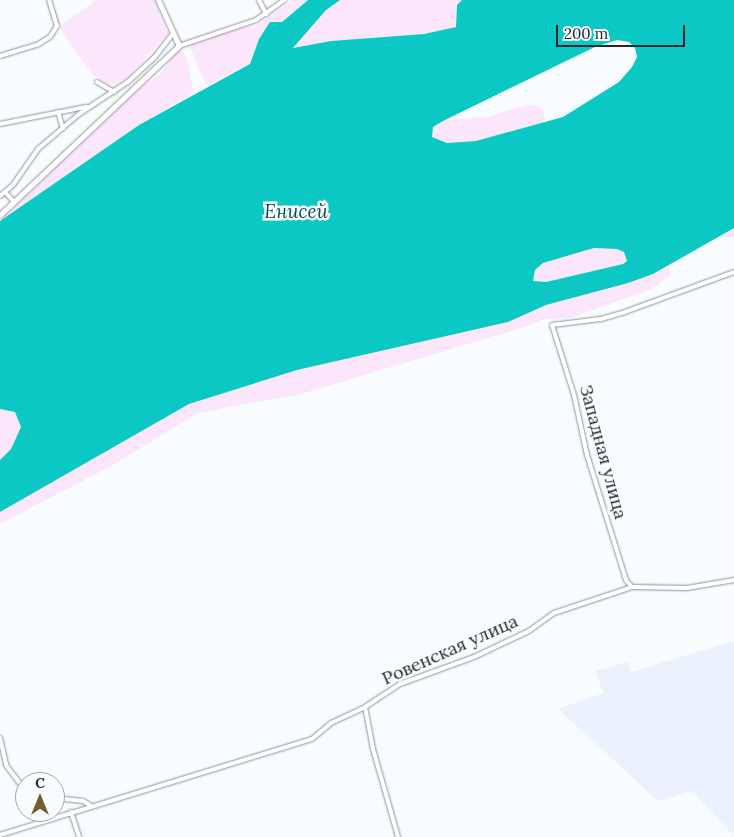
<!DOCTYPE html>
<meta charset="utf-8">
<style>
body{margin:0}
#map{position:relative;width:734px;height:837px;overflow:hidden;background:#f9fcff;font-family:Lora,serif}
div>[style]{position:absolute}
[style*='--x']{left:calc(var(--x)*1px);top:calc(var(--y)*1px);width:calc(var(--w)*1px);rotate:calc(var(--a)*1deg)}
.built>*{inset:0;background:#ebf2fe}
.green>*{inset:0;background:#fce6fb;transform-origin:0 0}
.water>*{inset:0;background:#0bc8c5}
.roads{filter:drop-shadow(0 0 1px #8e939a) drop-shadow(0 0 1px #8e939a)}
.minor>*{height:4px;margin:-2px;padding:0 2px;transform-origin:2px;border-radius:2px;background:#fff}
.tertiary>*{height:4.5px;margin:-2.25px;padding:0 2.25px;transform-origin:2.25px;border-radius:2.25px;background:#fff}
span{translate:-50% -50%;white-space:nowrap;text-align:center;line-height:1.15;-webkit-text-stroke:5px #f9fcff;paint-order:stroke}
.street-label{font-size:18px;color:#25272a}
.water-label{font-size:19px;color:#0a4f4e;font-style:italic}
.north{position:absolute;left:15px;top:772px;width:50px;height:50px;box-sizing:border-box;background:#f9fcff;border:1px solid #a4a7aa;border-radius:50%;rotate:0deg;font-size:14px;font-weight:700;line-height:20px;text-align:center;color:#25272a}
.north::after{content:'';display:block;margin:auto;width:18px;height:22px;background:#71602e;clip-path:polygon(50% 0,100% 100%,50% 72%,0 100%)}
.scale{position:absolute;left:556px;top:25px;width:129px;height:22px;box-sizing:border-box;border:2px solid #25272a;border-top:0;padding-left:6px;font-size:15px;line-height:18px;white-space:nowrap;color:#25272a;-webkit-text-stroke:4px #f9fcff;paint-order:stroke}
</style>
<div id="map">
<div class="built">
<i style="clip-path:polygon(734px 641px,734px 836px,692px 791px,658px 801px,558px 709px,603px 693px,596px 671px,628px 662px,631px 672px)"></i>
</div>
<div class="green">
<i style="clip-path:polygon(96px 0,155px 0,168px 34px,127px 78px,117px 83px,107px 84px,91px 73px,59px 27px)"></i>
<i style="clip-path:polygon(293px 0,308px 0,259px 39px,250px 64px,206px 86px,189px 45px,222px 33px,257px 25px)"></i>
<i style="clip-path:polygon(340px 0,462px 0,457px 5px,457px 27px,424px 34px,331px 41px,292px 48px,326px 10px)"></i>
<i style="clip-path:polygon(182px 50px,188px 61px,193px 90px,191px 95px,139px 125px,0 221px,138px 90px,160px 74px,176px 52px)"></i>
<i style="clip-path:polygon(527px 105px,540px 107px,544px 113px,543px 124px,476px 141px,447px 143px,432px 137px,430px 132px,445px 120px,487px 117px)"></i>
<i style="left:734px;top:228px;width:9px;height:65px;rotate:90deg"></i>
<i style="clip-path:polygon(594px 248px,617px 249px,624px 252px,627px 261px,623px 264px,546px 282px,533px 281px,535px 270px,543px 263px)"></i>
<i style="clip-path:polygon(669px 266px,671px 275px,651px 289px,571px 318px,544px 319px,521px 328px,301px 394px,198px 413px,113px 465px,0 524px,0 512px,189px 404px,297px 370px,508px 322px,546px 305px,653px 274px)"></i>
<i style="clip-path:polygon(0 409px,15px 412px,21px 427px,11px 449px,0 460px)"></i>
</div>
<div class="water">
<i style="clip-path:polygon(evenodd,308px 0,340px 0,326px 10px,293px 48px,331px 41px,424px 34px,456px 27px,457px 5px,462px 0,734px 0,734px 228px,653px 274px,628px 283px,546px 305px,508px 322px,297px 370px,189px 404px,0 512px,0 460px,11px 449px,21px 427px,15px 412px,0 409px,0 221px,139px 125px,250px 64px,259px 39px,270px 22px,282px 22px,308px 0,617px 40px,629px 42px,635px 48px,637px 57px,632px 67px,619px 82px,563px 117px,476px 141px,447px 143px,432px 137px,433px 127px,445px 120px,595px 47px,617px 40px,308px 0,594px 248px,617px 249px,624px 252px,627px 261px,623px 264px,546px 282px,533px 281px,535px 270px,543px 263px,594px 248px)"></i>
</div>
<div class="roads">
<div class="minor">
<i style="--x:259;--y:0;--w:16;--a:63"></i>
<i style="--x:179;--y:46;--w:81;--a:-18.7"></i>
<i style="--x:256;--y:20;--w:35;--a:-35"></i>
<i style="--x:0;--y:56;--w:39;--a:-17"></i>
<i style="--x:37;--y:45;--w:15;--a:-32"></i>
<i style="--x:50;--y:37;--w:13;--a:-58"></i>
<i style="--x:57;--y:26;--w:27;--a:-107"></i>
<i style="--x:97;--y:82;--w:20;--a:30"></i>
<i style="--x:58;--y:112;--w:17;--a:73"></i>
<i style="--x:0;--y:124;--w:88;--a:-11.2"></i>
<i style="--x:5;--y:192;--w:13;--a:48"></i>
<i style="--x:0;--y:196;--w:17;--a:-40"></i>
<i style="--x:13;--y:185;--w:44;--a:-55.2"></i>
<i style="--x:38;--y:149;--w:54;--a:-40.5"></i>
<i style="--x:79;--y:114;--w:60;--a:-33.4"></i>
<i style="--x:129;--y:81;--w:34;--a:-43"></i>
<i style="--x:154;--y:58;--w:31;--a:-52"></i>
<i style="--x:632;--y:587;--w:9;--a:-131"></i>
<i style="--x:626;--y:580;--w:131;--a:-107.3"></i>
<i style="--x:587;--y:455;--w:61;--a:-102.2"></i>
<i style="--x:574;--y:395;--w:73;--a:-107.4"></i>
<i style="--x:552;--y:325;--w:49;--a:-7"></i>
<i style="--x:601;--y:319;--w:25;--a:-16"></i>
<i style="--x:625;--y:312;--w:116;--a:-20.2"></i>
<i style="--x:365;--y:707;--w:43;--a:79.2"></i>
<i style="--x:373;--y:749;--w:91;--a:74.1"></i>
<i style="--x:0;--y:738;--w:28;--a:77"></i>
<i style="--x:6;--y:765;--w:31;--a:53"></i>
<i style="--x:55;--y:798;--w:28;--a:6"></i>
<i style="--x:83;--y:801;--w:8;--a:30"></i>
<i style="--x:71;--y:812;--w:26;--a:72"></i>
<i style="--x:0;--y:835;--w:326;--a:-17.1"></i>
<i style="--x:312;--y:739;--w:25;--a:-40"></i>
<i style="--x:331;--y:723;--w:38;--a:-25"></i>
<i style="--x:365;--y:707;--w:42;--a:-33.3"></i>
<i style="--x:400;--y:684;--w:79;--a:-20"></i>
<i style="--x:474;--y:657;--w:61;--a:-25.3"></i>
<i style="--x:529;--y:631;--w:31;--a:-36"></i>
<i style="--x:554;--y:613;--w:82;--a:-18.4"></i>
<i style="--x:632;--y:587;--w:55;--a:1"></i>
<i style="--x:687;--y:588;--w:48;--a:-9.7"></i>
</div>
<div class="tertiary">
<i style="--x:0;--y:215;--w:246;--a:-43.4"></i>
<i style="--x:179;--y:46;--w:51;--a:-114.5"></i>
</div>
</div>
<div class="street-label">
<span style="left:603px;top:452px;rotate:75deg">Западная улица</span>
<span style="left:450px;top:650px;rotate:-24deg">Ровенская улица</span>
</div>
<div class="water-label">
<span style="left:296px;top:212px">Енисей</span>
</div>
<div class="north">С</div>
<div class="scale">200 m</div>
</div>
